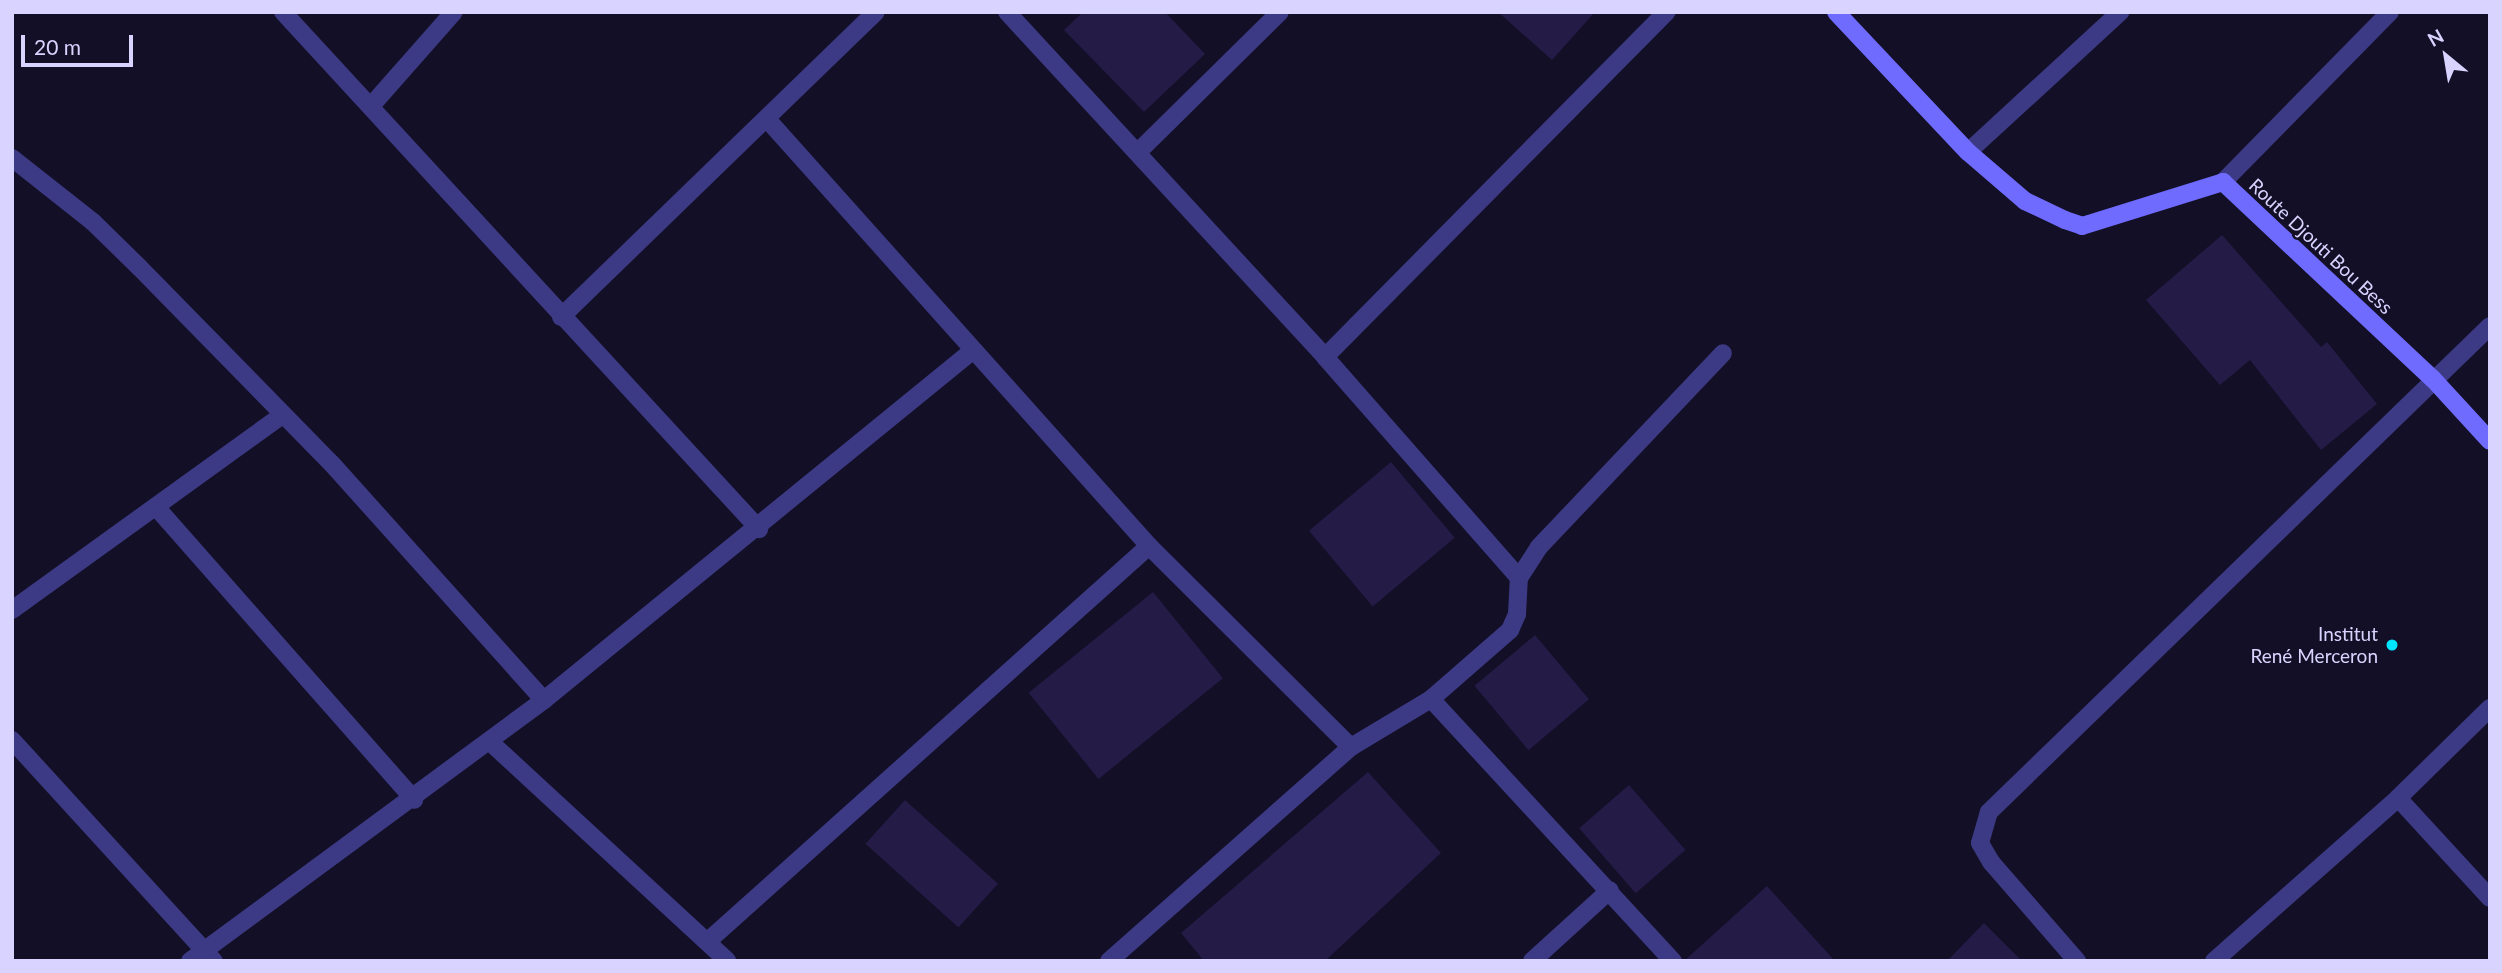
<!DOCTYPE html>
<meta charset="utf-8">
<style>
body{margin:0}
#map{position:relative;width:2502px;height:973px;overflow:hidden;background:#130f26;font-family:Lato,sans-serif}
div>[style]{position:absolute}
[style*='--x']{left:calc(var(--x)*1px);top:calc(var(--y)*1px);width:calc(var(--w)*1px);rotate:calc(var(--a)*1deg)}
.building>*{inset:0;background:#241b47;transform-origin:0 0}
.minor>*{height:18px;margin:-9px;padding:0 9px;transform-origin:9px;border-radius:9px;background:#3d3a85}
.secondary>*{height:18px;margin:-9px;padding:0 9px;transform-origin:9px;border-radius:9px;background:#6f6bff}
.dots>*{width:19px;height:19px;translate:-50% -50%;box-sizing:border-box;border:4px solid #130f26;border-radius:50%}
span{translate:-50% -50%;white-space:nowrap;text-align:center;line-height:1.15;-webkit-text-stroke:5px #130f26;paint-order:stroke}
.street-label{font-size:19px;color:#d9d4ff}
.poi-label{font-size:19px;color:#d9d4ff}
.right{translate:-100% -50%;text-align:right}
.frame{position:absolute;inset:0;border:14px solid #d9d4ff;pointer-events:none}
.north{position:absolute;left:2411px;top:21px;width:70px;height:70px;-webkit-text-stroke:5px #130f26;paint-order:stroke;rotate:330deg;font-size:19px;font-weight:700;line-height:28px;text-align:center;color:#d9d4ff}
.north::after{content:'';display:block;margin:auto;width:24px;height:32px;background:#d9d4ff;clip-path:polygon(50% 0,100% 100%,50% 72%,0 100%)}
.scale{position:absolute;left:21px;top:35px;width:112px;height:32px;box-sizing:border-box;border:4px solid #d9d4ff;border-top:0;padding-left:9px;font-size:21px;line-height:24px;white-space:nowrap;color:#d9d4ff;-webkit-text-stroke:5px #130f26;paint-order:stroke}
</style>
<div id="map">
<div class="building">
<i style="clip-path:polygon(1083px 12px,1165px 12px,1205px 54px,1144px 112px,1064px 30px)"></i>
<i style="clip-path:polygon(1498px 12px,1595px 12px,1552px 60px)"></i>
<i style="clip-path:polygon(2222px 235px,2321px 347px,2327px 342px,2377px 404px,2321px 450px,2250px 360px,2220px 385px,2146px 300px)"></i>
<i style="left:1391px;top:462px;width:99px;height:107px;rotate:50deg"></i>
<i style="left:1153px;top:592px;width:111px;height:160px;rotate:51deg"></i>
<i style="left:1535px;top:635px;width:84px;height:79px;rotate:50deg"></i>
<i style="clip-path:polygon(1368px 772px,1441px 853px,1325px 961px,1204px 961px,1181px 933px)"></i>
<i style="left:1629px;top:785px;width:86px;height:66px;rotate:49deg"></i>
<i style="left:905px;top:800px;width:125px;height:59px;rotate:42deg"></i>
<i style="clip-path:polygon(1767px 886px,1835px 961px,1684px 961px)"></i>
<i style="clip-path:polygon(1984px 923px,2022px 961px,1947px 961px)"></i>
</div>
<div class="minor">
<i style="--x:283;--y:12;--w:703;--a:47.36"></i>
<i style="--x:1007;--y:12;--w:469;--a:47.3"></i>
<i style="--x:1325;--y:357;--w:294;--a:48.7"></i>
<i style="--x:371;--y:106;--w:125;--a:-48.6"></i>
<i style="--x:767;--y:119;--w:573;--a:48.18"></i>
<i style="--x:1149;--y:546;--w:285;--a:44.9"></i>
<i style="--x:1138;--y:152;--w:199;--a:-44.6"></i>
<i style="--x:1968;--y:152;--w:207;--a:-42.6"></i>
<i style="--x:12;--y:158;--w:103;--a:38.3"></i>
<i style="--x:93;--y:222;--w:64;--a:44.4"></i>
<i style="--x:139;--y:267;--w:276;--a:45.6"></i>
<i style="--x:332;--y:464;--w:317;--a:48.1"></i>
<i style="--x:2223;--y:182;--w:238;--a:-45.5"></i>
<i style="--x:561;--y:317;--w:438;--a:-44.1"></i>
<i style="--x:1325;--y:357;--w:486;--a:-45.3"></i>
<i style="--x:157;--y:508;--w:389;--a:48.6"></i>
<i style="--x:12;--y:610;--w:333;--a:-35.8"></i>
<i style="--x:1431;--y:699;--w:357;--a:47.3"></i>
<i style="--x:12;--y:740;--w:299;--a:47.6"></i>
<i style="--x:489;--y:741;--w:324;--a:42.7"></i>
<i style="--x:2398;--y:798;--w:136;--a:47.4"></i>
<i style="--x:708;--y:941;--w:592;--a:-41.85"></i>
<i style="--x:190;--y:961;--w:440;--a:-36.4"></i>
<i style="--x:544;--y:700;--w:552;--a:-39.19"></i>
<i style="--x:1109;--y:961;--w:323;--a:-41.5"></i>
<i style="--x:1351;--y:747;--w:93;--a:-31"></i>
<i style="--x:1431;--y:699;--w:105;--a:-41.1"></i>
<i style="--x:1510;--y:630;--w:17;--a:-66"></i>
<i style="--x:1517;--y:614;--w:36;--a:-87"></i>
<i style="--x:1519;--y:578;--w:37;--a:-57"></i>
<i style="--x:1539;--y:547;--w:267;--a:-46.5"></i>
<i style="--x:1532;--y:961;--w:105;--a:-42.3"></i>
<i style="--x:2077;--y:961;--w:131;--a:-131"></i>
<i style="--x:1991;--y:862;--w:22;--a:-120"></i>
<i style="--x:1980;--y:843;--w:32;--a:-74"></i>
<i style="--x:1989;--y:812;--w:698;--a:-44.13"></i>
<i style="--x:2214;--y:961;--w:246;--a:-41.5"></i>
<i style="--x:2398;--y:798;--w:129;--a:-44.4"></i>
</div>
<div class="secondary">
<i style="--x:1836;--y:12;--w:192;--a:46.7"></i>
<i style="--x:1968;--y:152;--w:75;--a:40.7"></i>
<i style="--x:2025;--y:201;--w:44;--a:25.4"></i>
<i style="--x:2065;--y:220;--w:18;--a:19"></i>
<i style="--x:2082;--y:226;--w:148;--a:-17.3"></i>
<i style="--x:2223;--y:182;--w:288;--a:43.2"></i>
<i style="--x:2433;--y:379;--w:84;--a:47.4"></i>
</div>
<div class="dots">
<i style="left:2392px;top:645px;background:#00e5ff"></i>
</div>
<div class="street-label">
<span style="left:2321px;top:246px;rotate:43deg">Route Djouti Bou Bess</span>
</div>
<div class="poi-label">
<span class="right" style="left:2378px;top:645px">Institut<br>René Merceron</span>
</div>
<div class="frame"></div>
<div class="north">N</div>
<div class="scale">20 m</div>
</div>
